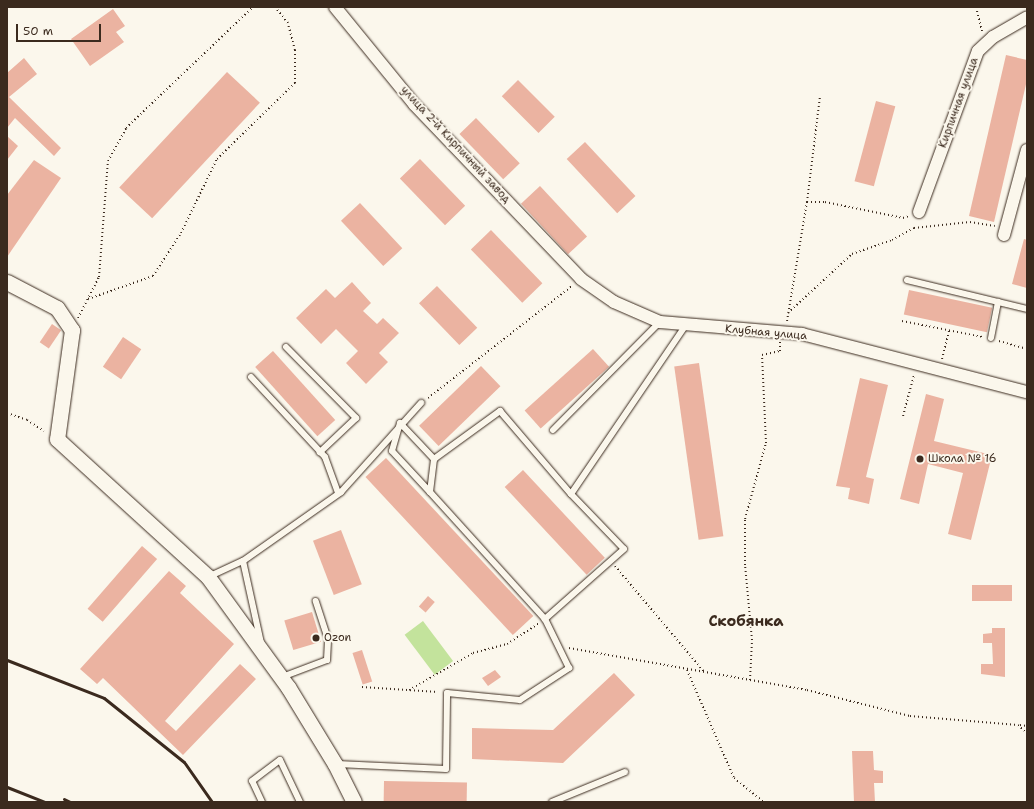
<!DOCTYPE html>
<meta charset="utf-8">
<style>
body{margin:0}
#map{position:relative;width:1034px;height:809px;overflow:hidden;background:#fbf7ec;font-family:"Shantell Sans",sans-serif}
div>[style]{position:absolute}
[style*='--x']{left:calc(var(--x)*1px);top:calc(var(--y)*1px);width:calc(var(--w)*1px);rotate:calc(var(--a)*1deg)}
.green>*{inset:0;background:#c3e39c;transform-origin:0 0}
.building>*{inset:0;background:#ebb3a1;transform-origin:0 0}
.path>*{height:2px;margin-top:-1px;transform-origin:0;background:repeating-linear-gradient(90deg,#3b2a1e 0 1px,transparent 0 4px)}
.roads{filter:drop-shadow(0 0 1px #3b2a1e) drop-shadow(0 0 1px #3b2a1e)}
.service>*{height:6px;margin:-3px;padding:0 3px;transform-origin:3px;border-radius:3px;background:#fbf7ec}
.minor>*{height:12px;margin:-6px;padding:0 6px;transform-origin:6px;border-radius:6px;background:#fbf7ec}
.tertiary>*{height:15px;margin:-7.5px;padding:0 7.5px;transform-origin:7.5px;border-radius:7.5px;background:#fbf7ec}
.rail>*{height:3px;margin:-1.5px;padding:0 1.5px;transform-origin:1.5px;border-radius:1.5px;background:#3b2a1e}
.dots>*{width:11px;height:11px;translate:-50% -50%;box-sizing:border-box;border:2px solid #fbf7ec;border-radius:50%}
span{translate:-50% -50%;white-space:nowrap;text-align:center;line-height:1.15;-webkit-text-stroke:4px #fbf7ec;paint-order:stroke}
.street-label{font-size:11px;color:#3b2a1e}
.poi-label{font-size:11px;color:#3b2a1e}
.left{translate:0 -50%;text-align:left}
.district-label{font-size:15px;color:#3b2a1e;font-weight:700}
.frame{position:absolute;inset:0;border:8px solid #3b2a1e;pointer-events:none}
.scale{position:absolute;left:16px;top:24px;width:85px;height:18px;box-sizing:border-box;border:2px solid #3b2a1e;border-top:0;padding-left:5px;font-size:12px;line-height:14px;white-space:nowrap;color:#3b2a1e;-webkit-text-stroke:3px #fbf7ec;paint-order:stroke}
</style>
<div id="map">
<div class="green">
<i style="left:423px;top:621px;width:50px;height:23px;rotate:53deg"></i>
</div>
<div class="building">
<i style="clip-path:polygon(113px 9px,125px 26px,116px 32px,124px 42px,90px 66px,71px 39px)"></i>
<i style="clip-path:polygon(1006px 55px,1027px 60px,1027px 80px,994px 222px,969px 216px)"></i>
<i style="clip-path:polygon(24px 58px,37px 74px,9px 97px,61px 148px,54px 156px,15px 118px,7px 128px,7px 73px)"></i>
<i style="left:227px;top:72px;width:45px;height:158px;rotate:43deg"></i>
<i style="left:518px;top:80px;width:52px;height:23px;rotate:45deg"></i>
<i style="left:876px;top:101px;width:20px;height:83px;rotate:15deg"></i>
<i style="left:476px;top:118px;width:63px;height:23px;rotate:46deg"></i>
<i style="clip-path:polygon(7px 136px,18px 146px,7px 160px)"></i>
<i style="left:585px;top:142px;width:74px;height:25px;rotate:47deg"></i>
<i style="left:420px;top:159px;width:65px;height:28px;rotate:46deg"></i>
<i style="clip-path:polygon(34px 160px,61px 178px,7px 257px,7px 195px)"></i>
<i style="left:540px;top:186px;width:69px;height:26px;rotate:47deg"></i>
<i style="left:360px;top:203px;width:62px;height:26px;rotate:47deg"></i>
<i style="left:491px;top:230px;width:74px;height:28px;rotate:46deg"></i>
<i style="clip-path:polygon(1024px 239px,1027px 240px,1027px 288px,1012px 284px)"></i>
<i style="clip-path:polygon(352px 282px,371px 303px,363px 311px,377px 324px,383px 318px,399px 333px,379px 353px,388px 362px,366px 384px,346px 363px,358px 351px,336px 329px,321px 344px,296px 318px,326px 289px,335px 298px)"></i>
<i style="left:437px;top:286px;width:58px;height:25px;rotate:46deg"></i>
<i style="left:909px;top:290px;width:85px;height:25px;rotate:12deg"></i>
<i style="left:52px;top:324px;width:11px;height:22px;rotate:34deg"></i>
<i style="left:123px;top:337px;width:22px;height:36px;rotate:34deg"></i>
<i style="left:593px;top:349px;width:24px;height:92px;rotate:48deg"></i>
<i style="left:273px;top:351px;width:93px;height:24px;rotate:48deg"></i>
<i style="left:699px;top:363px;width:175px;height:25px;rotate:82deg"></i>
<i style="left:481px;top:366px;width:28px;height:86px;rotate:46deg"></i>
<i style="clip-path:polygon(860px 378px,888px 385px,866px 477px,874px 479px,869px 504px,848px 499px,850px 488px,836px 486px)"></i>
<i style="clip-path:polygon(926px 394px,944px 399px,934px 441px,992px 455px,971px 540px,948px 534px,963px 473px,928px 464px,919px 504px,900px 499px)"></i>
<i style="left:386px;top:458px;width:216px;height:28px;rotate:47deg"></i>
<i style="left:523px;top:470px;width:120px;height:25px;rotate:47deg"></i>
<i style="left:341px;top:530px;width:58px;height:30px;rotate:69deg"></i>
<i style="left:142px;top:546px;width:20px;height:83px;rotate:41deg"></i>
<i style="clip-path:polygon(169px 571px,186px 586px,180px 593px,234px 644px,165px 721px,176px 731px,240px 664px,256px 679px,183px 755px,103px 678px,97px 684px,80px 669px)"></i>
<i style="left:972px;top:585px;width:40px;height:16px"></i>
<i style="left:428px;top:596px;width:9px;height:14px;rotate:41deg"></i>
<i style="left:312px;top:612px;width:31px;height:29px;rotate:73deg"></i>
<i style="clip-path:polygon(992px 628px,1005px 628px,1005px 677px,981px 674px,981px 664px,993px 664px,992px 643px,983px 643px,983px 634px,992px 633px)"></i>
<i style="left:362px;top:650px;width:33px;height:10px;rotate:72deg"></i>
<i style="clip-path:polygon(495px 670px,501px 677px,488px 686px,482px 678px)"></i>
<i style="clip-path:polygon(614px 673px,635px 695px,563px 763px,472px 759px,472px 728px,553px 730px)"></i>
<i style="clip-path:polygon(852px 751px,873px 751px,874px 770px,883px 771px,883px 783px,874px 783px,875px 802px,854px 802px)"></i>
<i style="left:384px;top:781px;width:83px;height:21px;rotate:1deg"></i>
</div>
<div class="path">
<i style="--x:976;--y:7;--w:25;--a:76"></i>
<i style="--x:807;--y:202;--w:107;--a:-83"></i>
<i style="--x:88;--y:299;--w:69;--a:-19.5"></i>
<i style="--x:153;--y:276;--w:51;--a:-56.9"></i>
<i style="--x:181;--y:233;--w:82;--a:-64.1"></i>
<i style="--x:217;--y:159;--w:109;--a:-44.3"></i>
<i style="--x:295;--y:83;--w:33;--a:-90"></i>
<i style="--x:295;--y:50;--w:28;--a:-105"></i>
<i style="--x:288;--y:23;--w:21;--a:-129"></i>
<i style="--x:788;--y:313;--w:87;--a:-42.7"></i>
<i style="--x:852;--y:254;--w:42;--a:-19.3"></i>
<i style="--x:892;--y:240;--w:25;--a:-29"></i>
<i style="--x:914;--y:228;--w:56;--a:-6.1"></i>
<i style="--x:970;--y:222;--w:25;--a:9"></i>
<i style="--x:78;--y:318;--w:46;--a:-62.9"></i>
<i style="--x:99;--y:277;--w:116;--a:-85.6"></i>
<i style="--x:108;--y:161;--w:38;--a:-61"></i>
<i style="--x:126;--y:128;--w:175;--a:-43.6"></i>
<i style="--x:787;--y:321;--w:121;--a:-80.5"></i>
<i style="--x:807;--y:202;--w:18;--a:0"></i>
<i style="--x:825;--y:202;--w:80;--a:11.6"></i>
<i style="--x:903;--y:218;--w:6;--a:-18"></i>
<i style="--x:902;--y:321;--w:83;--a:11.2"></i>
<i style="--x:999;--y:341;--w:29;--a:16"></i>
<i style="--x:942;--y:359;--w:30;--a:-76"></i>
<i style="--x:428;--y:398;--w:184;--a:-37.9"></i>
<i style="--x:7;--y:413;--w:21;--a:19"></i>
<i style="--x:27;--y:420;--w:20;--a:33"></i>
<i style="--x:903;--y:416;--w:42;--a:-75"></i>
<i style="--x:615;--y:566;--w:140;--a:49.9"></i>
<i style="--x:569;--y:648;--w:242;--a:10"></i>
<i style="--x:807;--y:690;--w:106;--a:14.2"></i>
<i style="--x:910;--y:716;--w:108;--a:4.8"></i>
<i style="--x:1018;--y:725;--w:12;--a:42"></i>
<i style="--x:687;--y:670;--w:118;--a:66.5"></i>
<i style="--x:734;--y:778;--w:38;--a:39"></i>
<i style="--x:750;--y:680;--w:40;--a:-87.1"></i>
<i style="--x:752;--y:640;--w:75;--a:-95.3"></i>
<i style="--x:745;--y:565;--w:46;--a:-90"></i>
<i style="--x:745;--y:519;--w:79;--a:-74.6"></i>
<i style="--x:766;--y:443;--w:88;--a:-92.6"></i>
<i style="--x:762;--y:355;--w:18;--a:-13"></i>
<i style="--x:780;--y:351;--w:9;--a:-90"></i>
<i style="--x:362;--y:687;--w:76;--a:3.8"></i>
<i style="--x:409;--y:690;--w:74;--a:-30"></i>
<i style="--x:473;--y:653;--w:35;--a:-15"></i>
<i style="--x:507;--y:644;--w:38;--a:-33"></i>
<i style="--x:1020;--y:725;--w:7;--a:8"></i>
</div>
<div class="roads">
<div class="service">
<i style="--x:907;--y:280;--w:123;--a:13.6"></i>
<i style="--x:991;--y:338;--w:37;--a:-79"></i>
<i style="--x:286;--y:347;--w:100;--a:45.4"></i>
<i style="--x:356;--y:418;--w:50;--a:136.6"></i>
<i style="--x:251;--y:377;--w:109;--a:47.2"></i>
<i style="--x:325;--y:457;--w:38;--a:70"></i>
<i style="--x:400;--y:423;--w:29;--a:106"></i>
<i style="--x:392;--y:451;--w:56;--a:47.2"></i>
<i style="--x:430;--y:492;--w:33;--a:-83"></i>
<i style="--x:434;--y:459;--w:82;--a:-36"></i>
<i style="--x:500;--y:411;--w:109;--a:49.5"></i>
<i style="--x:571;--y:494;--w:76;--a:46.1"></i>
<i style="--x:624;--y:549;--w:106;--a:138.5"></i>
<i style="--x:400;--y:423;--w:50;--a:46.6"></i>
<i style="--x:553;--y:430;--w:152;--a:-45.3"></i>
<i style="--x:571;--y:494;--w:203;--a:-55.8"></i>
<i style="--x:243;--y:561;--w:84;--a:77.6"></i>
<i style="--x:208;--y:577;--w:38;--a:-25"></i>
<i style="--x:243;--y:561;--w:120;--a:-35.1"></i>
<i style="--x:341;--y:492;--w:120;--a:-48"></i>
<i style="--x:282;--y:677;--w:48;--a:-20.7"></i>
<i style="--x:327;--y:660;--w:21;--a:-87"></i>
<i style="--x:328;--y:639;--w:40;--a:-108"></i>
<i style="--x:337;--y:764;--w:109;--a:2.6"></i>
<i style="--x:446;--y:769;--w:76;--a:-89.2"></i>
<i style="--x:447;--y:693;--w:73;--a:5.5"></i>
<i style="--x:520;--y:700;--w:59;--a:-33.1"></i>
<i style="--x:569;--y:668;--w:55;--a:-116.1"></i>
<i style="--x:545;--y:619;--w:171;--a:-132.2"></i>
<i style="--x:262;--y:802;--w:23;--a:-115"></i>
<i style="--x:252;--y:781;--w:35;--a:-37"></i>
<i style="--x:280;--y:760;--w:47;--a:64.5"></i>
<i style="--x:552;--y:802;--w:79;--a:-22.3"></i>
</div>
<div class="minor">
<i style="--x:335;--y:7;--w:125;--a:50.8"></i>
<i style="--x:414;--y:104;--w:242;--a:46.3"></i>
<i style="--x:581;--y:279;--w:40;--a:34.9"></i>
<i style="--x:614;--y:302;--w:50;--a:23.5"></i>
<i style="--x:660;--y:322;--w:143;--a:4.8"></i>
<i style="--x:802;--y:334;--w:232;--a:14.5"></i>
<i style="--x:919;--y:212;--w:171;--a:-69.9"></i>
<i style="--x:978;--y:51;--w:21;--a:-43"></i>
<i style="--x:993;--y:37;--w:39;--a:-30"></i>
<i style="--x:1004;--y:235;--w:88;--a:-74.9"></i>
</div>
<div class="tertiary">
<i style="--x:7;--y:282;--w:56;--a:27.5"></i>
<i style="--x:57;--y:308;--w:27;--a:56"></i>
<i style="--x:72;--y:330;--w:110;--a:97.8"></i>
<i style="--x:57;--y:439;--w:205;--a:42.4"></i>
<i style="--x:208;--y:577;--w:136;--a:54"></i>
<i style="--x:288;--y:687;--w:90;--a:58.6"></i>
<i style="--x:335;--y:764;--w:42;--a:63.4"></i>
</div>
</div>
<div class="rail">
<i style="--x:7;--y:660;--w:104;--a:21.4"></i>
<i style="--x:104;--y:698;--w:102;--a:38.7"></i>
<i style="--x:184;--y:762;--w:49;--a:55"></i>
<i style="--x:7;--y:787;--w:41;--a:21.5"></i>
<i style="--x:64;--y:799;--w:7;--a:27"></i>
</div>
<div class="dots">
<i style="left:920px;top:459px;background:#3b2a1e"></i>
<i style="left:316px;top:638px;background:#3b2a1e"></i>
</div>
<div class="street-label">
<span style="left:959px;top:103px;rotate:-70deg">Кирпичная улица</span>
<span style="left:455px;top:145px;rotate:47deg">улица 2-й Кирпичный завод</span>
<span style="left:766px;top:333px;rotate:5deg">Клубная улица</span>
</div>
<div class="poi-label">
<span class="left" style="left:928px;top:459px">Школа № 16</span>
<span class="left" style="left:324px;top:638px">Ozon</span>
</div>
<div class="district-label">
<span style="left:746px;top:622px">Скобянка</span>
</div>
<div class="frame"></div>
<div class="scale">50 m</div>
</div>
